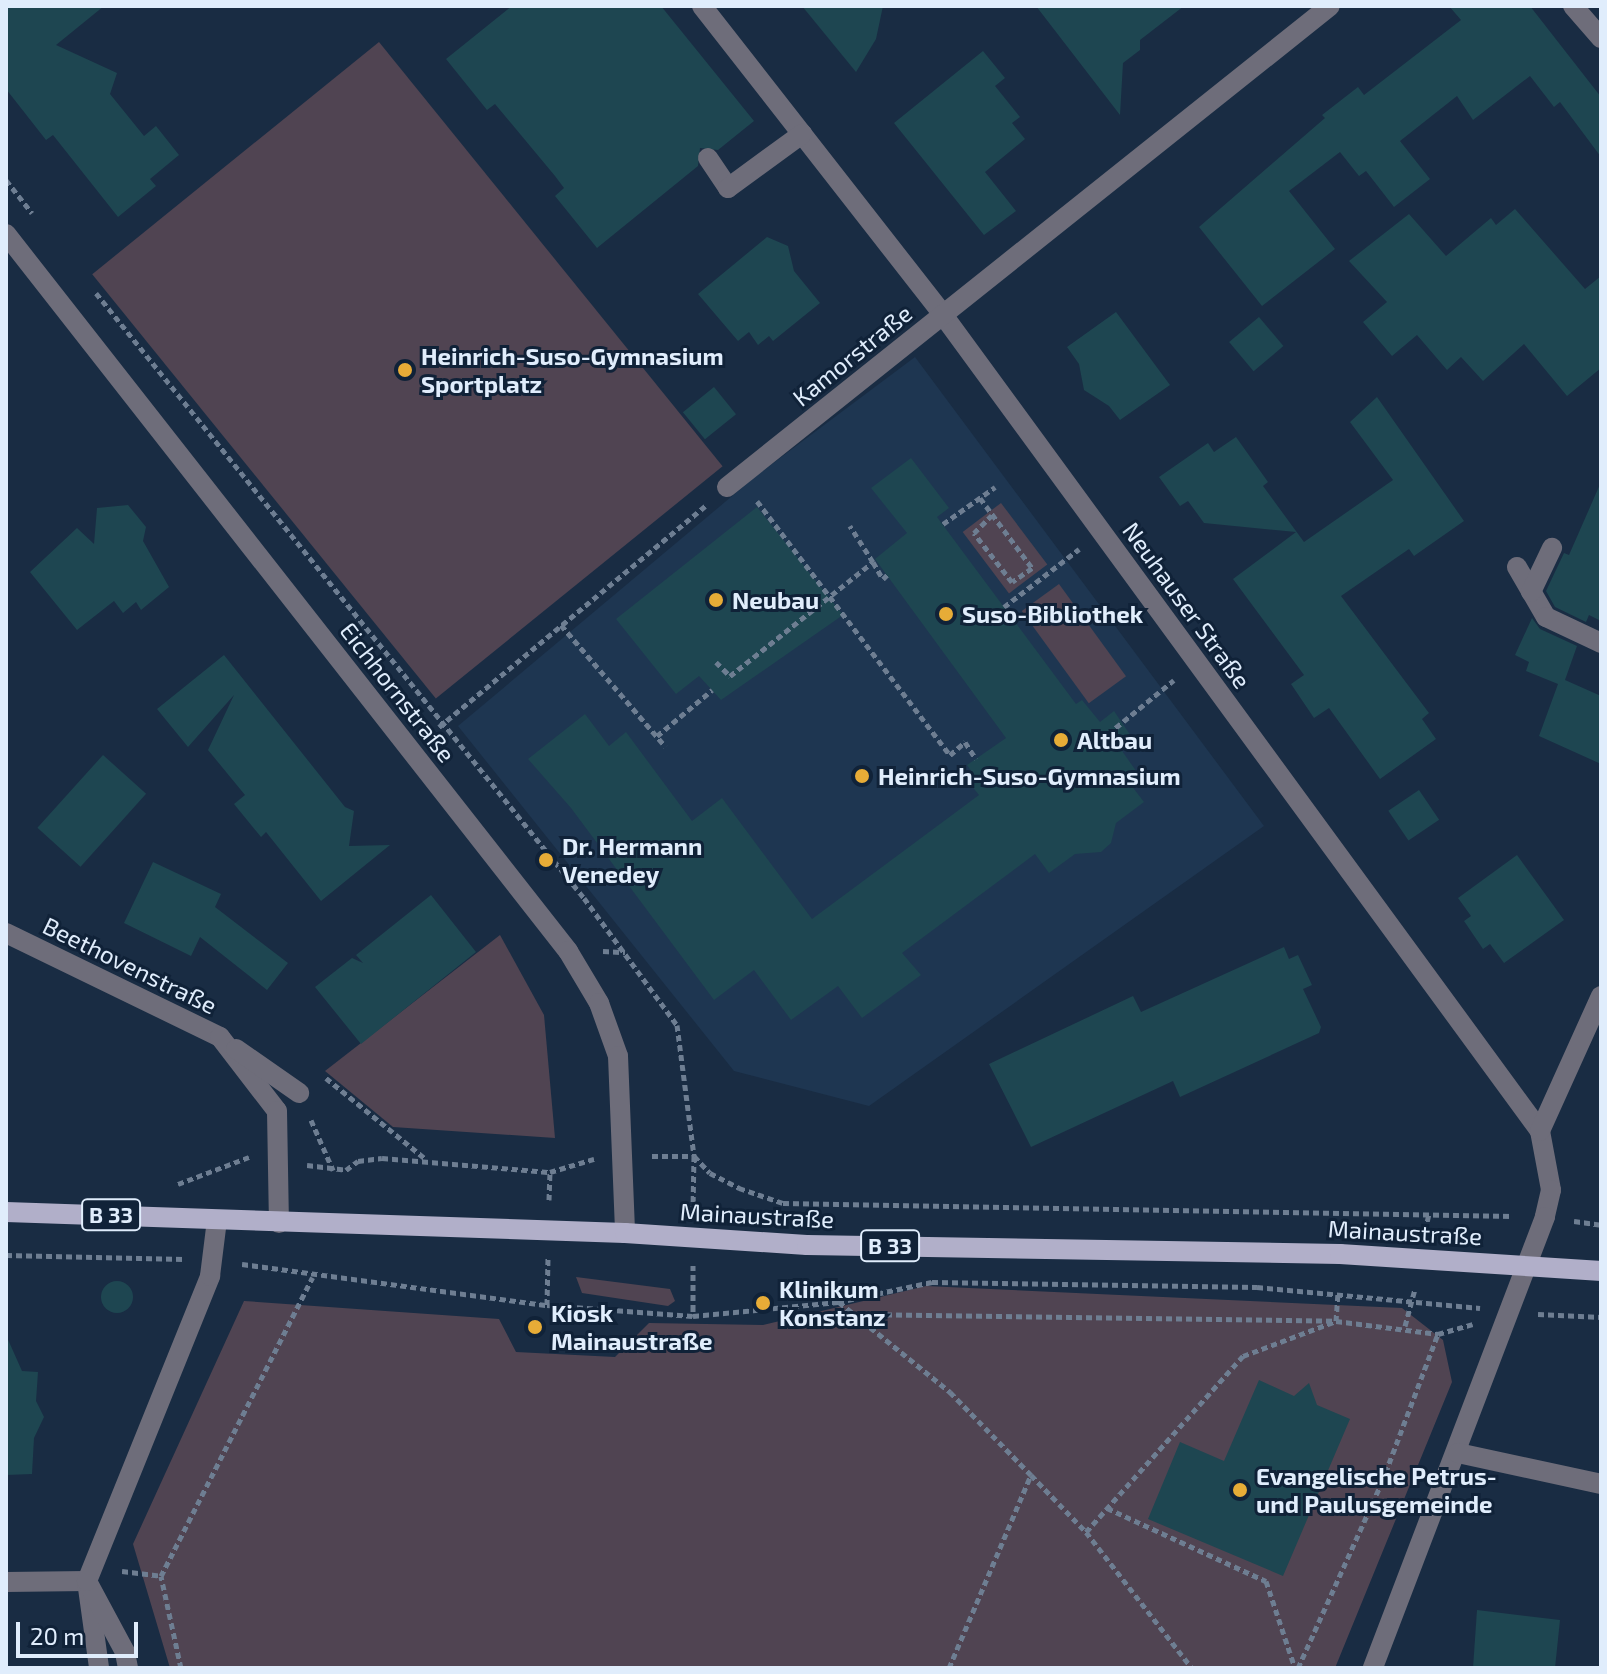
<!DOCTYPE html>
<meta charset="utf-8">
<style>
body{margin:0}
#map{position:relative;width:1607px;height:1674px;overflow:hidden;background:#192c43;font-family:"Exo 2",sans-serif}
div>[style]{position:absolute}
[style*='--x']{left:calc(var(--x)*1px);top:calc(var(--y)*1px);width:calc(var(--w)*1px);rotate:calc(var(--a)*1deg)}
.built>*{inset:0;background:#1e3651}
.green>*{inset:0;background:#504452;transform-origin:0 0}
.building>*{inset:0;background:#1e4651;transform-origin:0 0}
.round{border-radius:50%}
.path>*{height:5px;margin-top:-2.5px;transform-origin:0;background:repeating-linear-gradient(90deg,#6e7e92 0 6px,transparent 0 10px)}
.minor>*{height:20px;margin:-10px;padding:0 10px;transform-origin:10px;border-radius:10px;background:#6e6d7a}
.major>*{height:20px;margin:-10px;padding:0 10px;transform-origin:10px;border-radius:10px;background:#b1afc9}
.dots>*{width:22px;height:22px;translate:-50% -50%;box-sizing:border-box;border:4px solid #102238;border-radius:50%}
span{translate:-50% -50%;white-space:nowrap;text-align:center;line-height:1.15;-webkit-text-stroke:6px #102238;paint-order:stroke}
.shield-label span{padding:2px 6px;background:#102238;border:2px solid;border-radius:6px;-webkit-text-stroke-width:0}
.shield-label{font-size:22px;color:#e0edfc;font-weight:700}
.street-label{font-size:24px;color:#e0edfc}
.poi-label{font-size:24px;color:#e0edfc;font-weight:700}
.left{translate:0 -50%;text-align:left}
.frame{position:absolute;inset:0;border:8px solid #e0edfc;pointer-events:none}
.scale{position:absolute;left:16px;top:1622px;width:122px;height:36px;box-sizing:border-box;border:4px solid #e0edfc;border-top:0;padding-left:10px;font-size:24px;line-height:28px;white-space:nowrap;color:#e0edfc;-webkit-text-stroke:6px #102238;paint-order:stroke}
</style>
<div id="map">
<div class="built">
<i style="clip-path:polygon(915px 357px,1264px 826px,869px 1106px,734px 1071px,458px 726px,756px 476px)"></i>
</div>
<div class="green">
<i style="left:379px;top:42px;width:546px;height:369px;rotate:51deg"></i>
<i style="left:1001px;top:503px;width:77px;height:48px;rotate:53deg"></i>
<i style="left:1059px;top:584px;width:114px;height:46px;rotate:54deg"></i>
<i style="clip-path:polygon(500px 935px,544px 1015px,555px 1138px,393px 1127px,325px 1071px)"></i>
<i style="clip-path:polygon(576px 1277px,670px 1289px,675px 1301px,668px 1306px,582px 1293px)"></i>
<i style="clip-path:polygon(926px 1286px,1402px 1308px,1443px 1340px,1452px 1382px,1335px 1668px,170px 1668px,133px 1544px,244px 1301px,499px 1319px,516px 1352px,615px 1357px,649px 1323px,763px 1325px)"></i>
</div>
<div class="building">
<i style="clip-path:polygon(6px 6px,104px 6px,56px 45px,117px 73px,110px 94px,144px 136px,156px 126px,179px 155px,150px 179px,156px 186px,118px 217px,53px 135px,46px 140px,6px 89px)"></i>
<i style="clip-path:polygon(512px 6px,661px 6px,754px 121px,718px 150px,700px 148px,698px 166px,597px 248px,555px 196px,564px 188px,555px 176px,495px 104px,487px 110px,446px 59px)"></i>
<i style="clip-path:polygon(802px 6px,883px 6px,876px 39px,856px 72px)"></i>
<i style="clip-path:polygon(1036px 6px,1184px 6px,1140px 40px,1140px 50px,1123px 63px,1120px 115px)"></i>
<i style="clip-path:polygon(1449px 6px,1530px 6px,1601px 97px,1601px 157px,1560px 102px,1554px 107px,1530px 76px,1473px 120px,1457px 96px,1400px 141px,1430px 179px,1394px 207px,1366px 171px,1359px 176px,1340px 152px,1289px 191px,1335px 249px,1262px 306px,1199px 227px,1325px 118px,1322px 115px,1358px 87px,1364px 95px,1461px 20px)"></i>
<i style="clip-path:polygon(983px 51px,1005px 78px,995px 86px,1020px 117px,1012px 123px,1025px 139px,985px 172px,1016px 211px,984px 235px,894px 123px)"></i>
<i style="clip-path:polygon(1515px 209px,1585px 289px,1601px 276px,1601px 368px,1567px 396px,1524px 344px,1483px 381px,1461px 357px,1447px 370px,1417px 335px,1392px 356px,1363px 322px,1387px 302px,1349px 261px,1409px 214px,1446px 256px,1491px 218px,1496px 225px)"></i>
<i style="clip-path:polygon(767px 237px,788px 246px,794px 271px,820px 303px,773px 341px,769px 336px,758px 345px,749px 332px,738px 341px,698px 294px)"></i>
<i style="clip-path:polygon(1116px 312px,1170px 385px,1120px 420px,1109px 406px,1084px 390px,1079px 364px,1067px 347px)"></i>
<i style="left:1259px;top:317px;width:38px;height:39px;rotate:50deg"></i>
<i style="left:714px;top:387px;width:35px;height:40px;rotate:51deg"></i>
<i style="clip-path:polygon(1377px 397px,1464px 521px,1414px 556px,1409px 549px,1341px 596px,1429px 713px,1422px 719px,1436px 739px,1380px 779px,1329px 708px,1314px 718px,1291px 684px,1304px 675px,1233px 579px,1296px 532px,1204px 523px,1188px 501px,1180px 506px,1159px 477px,1208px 443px,1214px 452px,1236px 437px,1268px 482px,1263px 486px,1304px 542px,1393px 480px,1350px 422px)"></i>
<i style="clip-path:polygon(911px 458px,949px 508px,937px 517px,1076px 704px,1082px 700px,1100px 722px,1114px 711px,1133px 739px,1120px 748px,1141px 778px,1131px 785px,1144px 802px,1116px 823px,1111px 843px,1101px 852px,1075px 854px,1049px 873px,1035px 854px,902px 953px,921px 975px,862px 1018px,838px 986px,791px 1020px,754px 970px,714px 1000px,571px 808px,528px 759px,585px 714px,609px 746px,626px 732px,692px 821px,722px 798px,812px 919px,979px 795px,967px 780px,974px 775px,967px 765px,1006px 738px,875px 559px,907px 533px,871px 488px)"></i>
<i style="clip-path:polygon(1601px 482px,1601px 621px,1589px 615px,1586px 622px,1555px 607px,1546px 591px,1564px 553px,1569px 555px)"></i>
<i style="clip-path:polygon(128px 505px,146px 527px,143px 541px,169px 587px,141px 610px,136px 602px,123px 613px,114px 601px,77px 630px,30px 572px,77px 528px,94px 544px,97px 508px)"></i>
<i style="clip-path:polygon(757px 507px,843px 615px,721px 700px,699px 676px,676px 694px,616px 619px)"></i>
<i style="clip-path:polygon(1532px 618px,1540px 629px,1577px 646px,1565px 680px,1601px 696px,1601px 764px,1539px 736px,1558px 684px,1526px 671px,1529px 662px,1515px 655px)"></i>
<i style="clip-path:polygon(224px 655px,345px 807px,354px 811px,349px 846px,390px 845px,321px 901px,266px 832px,261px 837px,234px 804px,245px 795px,208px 750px,234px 695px,188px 747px,157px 709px)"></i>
<i style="left:103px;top:755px;width:58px;height:98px;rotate:42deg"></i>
<i style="left:1419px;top:790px;width:36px;height:37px;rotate:56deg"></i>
<i style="clip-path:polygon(1517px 855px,1564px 920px,1504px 963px,1490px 944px,1483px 949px,1464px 921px,1471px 916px,1458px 898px)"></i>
<i style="clip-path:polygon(153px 862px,221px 894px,215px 907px,288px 963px,267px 990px,200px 937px,191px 956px,124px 923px)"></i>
<i style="clip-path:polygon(431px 895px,476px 952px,361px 1044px,315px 987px,352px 958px,363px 963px,356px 955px)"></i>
<i style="clip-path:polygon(1284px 947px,1289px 959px,1298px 955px,1312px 985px,1303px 989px,1321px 1027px,1319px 1033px,1180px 1097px,1173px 1081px,1031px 1147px,989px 1064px,1133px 996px,1141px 1012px)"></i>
<i class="round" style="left:101px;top:1281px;width:32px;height:32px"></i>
<i style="clip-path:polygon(6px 1335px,22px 1371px,38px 1372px,36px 1401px,44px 1417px,34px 1438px,32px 1474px,6px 1475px)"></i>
<i style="clip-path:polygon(1259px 1380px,1294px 1396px,1309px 1383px,1317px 1405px,1350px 1419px,1283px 1576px,1148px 1519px,1180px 1442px,1224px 1461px)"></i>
<i style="clip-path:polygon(1477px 1610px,1560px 1620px,1555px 1668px,1473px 1668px)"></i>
</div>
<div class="path">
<i style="--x:6;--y:180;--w:42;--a:51.8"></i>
<i style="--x:96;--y:293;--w:777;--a:51.11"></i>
<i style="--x:584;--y:898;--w:157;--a:53.8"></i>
<i style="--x:677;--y:1025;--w:132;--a:82.6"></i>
<i style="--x:694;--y:1156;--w:51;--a:91.1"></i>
<i style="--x:980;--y:498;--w:10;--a:53"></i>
<i style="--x:986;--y:506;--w:77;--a:53.4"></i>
<i style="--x:1032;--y:568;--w:24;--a:145"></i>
<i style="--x:1012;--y:582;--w:62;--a:-127.8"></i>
<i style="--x:974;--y:533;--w:25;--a:-45"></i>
<i style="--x:757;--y:501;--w:319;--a:52.8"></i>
<i style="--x:950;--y:755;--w:20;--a:-41"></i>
<i style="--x:965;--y:742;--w:20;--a:57"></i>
<i style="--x:943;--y:524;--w:64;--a:-35.4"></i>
<i style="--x:873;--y:562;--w:20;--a:60"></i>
<i style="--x:883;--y:579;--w:6;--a:-45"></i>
<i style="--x:1004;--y:607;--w:95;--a:-37.7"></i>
<i style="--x:561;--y:625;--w:160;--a:49.3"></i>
<i style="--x:716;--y:662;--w:20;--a:45"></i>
<i style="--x:730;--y:676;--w:183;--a:-38.6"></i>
<i style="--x:873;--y:562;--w:43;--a:-122.6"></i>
<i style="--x:439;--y:727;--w:346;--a:-39.7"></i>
<i style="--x:1108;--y:734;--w:85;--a:-39.3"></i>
<i style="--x:657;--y:736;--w:72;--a:-39.9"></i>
<i style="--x:603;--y:951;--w:22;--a:3"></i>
<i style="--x:326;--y:1078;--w:130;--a:39.1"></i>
<i style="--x:311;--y:1120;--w:55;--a:66.3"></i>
<i style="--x:652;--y:1156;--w:42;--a:0"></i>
<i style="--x:694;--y:1156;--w:23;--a:47"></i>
<i style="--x:710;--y:1173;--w:33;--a:27"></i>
<i style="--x:739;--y:1188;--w:46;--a:18.8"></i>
<i style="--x:783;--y:1203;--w:730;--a:1.02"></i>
<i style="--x:307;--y:1165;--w:39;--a:7"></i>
<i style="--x:346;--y:1170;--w:15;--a:-37"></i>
<i style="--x:358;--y:1161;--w:24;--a:-7"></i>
<i style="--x:382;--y:1158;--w:169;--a:4.8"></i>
<i style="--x:550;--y:1172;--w:46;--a:-16.5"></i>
<i style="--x:178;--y:1184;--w:76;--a:-20.8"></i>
<i style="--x:549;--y:1200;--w:28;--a:-88"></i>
<i style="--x:1574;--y:1221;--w:27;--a:8"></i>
<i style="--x:1425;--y:1231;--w:18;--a:-77"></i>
<i style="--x:6;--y:1255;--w:178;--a:1.3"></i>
<i style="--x:242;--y:1264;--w:308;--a:7.7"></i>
<i style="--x:547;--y:1305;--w:146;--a:4.3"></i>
<i style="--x:693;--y:1316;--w:146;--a:-5.5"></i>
<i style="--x:838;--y:1302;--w:96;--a:-12"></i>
<i style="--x:932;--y:1282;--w:325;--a:0.9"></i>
<i style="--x:1257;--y:1287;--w:224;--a:5.4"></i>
<i style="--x:693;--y:1265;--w:51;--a:90"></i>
<i style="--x:839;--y:1302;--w:143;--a:39"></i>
<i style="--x:950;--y:1392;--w:116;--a:45.7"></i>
<i style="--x:1031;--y:1475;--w:79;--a:46"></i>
<i style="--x:1086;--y:1532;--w:172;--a:52.1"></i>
<i style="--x:547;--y:1305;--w:47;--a:-88.8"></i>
<i style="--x:856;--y:1314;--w:480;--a:0.8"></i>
<i style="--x:1336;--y:1321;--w:103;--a:7.3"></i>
<i style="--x:1538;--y:1314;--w:63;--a:2.7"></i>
<i style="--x:1405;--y:1326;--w:39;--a:-75"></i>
<i style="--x:1107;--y:1508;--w:175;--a:24.7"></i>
<i style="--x:1266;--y:1581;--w:92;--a:71.6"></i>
<i style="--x:1086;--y:1532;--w:236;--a:-48.3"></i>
<i style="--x:1243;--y:1356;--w:99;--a:-20.6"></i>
<i style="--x:1336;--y:1321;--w:28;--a:-86"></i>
<i style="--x:122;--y:1571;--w:39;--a:7"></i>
<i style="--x:181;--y:1668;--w:94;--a:-102.3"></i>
<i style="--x:161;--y:1576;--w:335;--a:-63.1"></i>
<i style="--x:949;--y:1668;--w:210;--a:-67"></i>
<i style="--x:1298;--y:1668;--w:204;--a:-65.7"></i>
<i style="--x:1382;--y:1482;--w:158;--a:-69.3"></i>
<i style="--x:1438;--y:1334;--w:36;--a:-16"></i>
</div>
<div class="minor">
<i style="--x:702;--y:6;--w:392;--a:52"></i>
<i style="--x:943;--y:315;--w:1011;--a:53.81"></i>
<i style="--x:1540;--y:1131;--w:60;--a:79.4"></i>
<i style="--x:1551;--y:1190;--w:28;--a:103"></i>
<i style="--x:1545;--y:1217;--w:483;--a:110.9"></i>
<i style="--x:1573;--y:6;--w:43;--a:48.8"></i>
<i style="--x:708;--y:158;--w:36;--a:56"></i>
<i style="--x:728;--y:188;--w:92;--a:-36.1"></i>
<i style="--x:6;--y:234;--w:911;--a:51.91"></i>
<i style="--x:568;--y:951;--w:61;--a:59.2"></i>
<i style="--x:599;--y:1003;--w:56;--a:70.3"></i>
<i style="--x:618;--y:1056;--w:177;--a:87.7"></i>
<i style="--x:727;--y:487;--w:771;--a:-38.58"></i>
<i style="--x:1517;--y:567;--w:58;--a:59.9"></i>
<i style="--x:1546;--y:617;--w:61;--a:25.3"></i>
<i style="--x:1531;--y:592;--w:49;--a:-64.5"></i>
<i style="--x:6;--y:933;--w:238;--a:25.9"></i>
<i style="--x:220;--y:1037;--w:93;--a:52.4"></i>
<i style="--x:277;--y:1111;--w:112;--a:89"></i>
<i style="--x:236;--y:1049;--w:77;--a:34.9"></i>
<i style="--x:1540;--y:1131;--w:148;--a:-65.7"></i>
<i style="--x:1458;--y:1453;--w:146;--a:12.2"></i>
<i style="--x:6;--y:1582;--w:81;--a:-0.7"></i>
<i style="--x:87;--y:1581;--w:88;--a:82.1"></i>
<i style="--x:128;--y:1668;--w:16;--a:-101"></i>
<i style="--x:125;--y:1652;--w:81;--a:-118.2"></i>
<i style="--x:87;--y:1581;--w:329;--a:-68"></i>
<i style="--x:210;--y:1276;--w:56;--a:-82.9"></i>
</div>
<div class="major">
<i style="--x:6;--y:1212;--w:619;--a:1.94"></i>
<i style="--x:625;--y:1233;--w:182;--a:3.8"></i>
<i style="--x:807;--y:1245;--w:533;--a:0.97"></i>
<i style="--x:1340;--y:1254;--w:262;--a:3.7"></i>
</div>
<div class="dots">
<i style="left:405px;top:370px;background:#e7ac37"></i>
<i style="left:716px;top:600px;background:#e7ac37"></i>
<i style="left:946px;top:614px;background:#e7ac37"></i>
<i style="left:1061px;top:740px;background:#e7ac37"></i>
<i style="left:862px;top:776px;background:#e7ac37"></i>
<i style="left:546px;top:860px;background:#e7ac37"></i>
<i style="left:763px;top:1303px;background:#e7ac37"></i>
<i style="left:535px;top:1327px;background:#e7ac37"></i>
<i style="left:1240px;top:1490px;background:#e7ac37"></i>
</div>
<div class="shield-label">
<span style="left:111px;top:1215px">B 33</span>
<span style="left:890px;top:1246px">B 33</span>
</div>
<div class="street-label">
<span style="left:852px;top:355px;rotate:-39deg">Kamorstraße</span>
<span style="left:1187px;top:605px;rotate:54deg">Neuhauser Straße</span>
<span style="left:398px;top:692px;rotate:52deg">Eichhornstraße</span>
<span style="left:130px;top:965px;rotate:26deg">Beethovenstraße</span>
<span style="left:757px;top:1215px;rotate:3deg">Mainaustraße</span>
<span style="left:1405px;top:1232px;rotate:3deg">Mainaustraße</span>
</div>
<div class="poi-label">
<span class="left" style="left:421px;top:370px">Heinrich-Suso-Gymnasium<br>Sportplatz</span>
<span class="left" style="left:732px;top:600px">Neubau</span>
<span class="left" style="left:962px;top:614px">Suso-Bibliothek</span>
<span class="left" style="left:1077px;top:740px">Altbau</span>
<span class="left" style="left:878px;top:776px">Heinrich-Suso-Gymnasium</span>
<span class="left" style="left:562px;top:860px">Dr. Hermann<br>Venedey</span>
<span class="left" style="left:779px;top:1303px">Klinikum<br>Konstanz</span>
<span class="left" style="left:551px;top:1327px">Kiosk<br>Mainaustraße</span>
<span class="left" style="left:1256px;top:1490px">Evangelische Petrus-<br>und Paulusgemeinde</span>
</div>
<div class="frame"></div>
<div class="scale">20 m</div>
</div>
